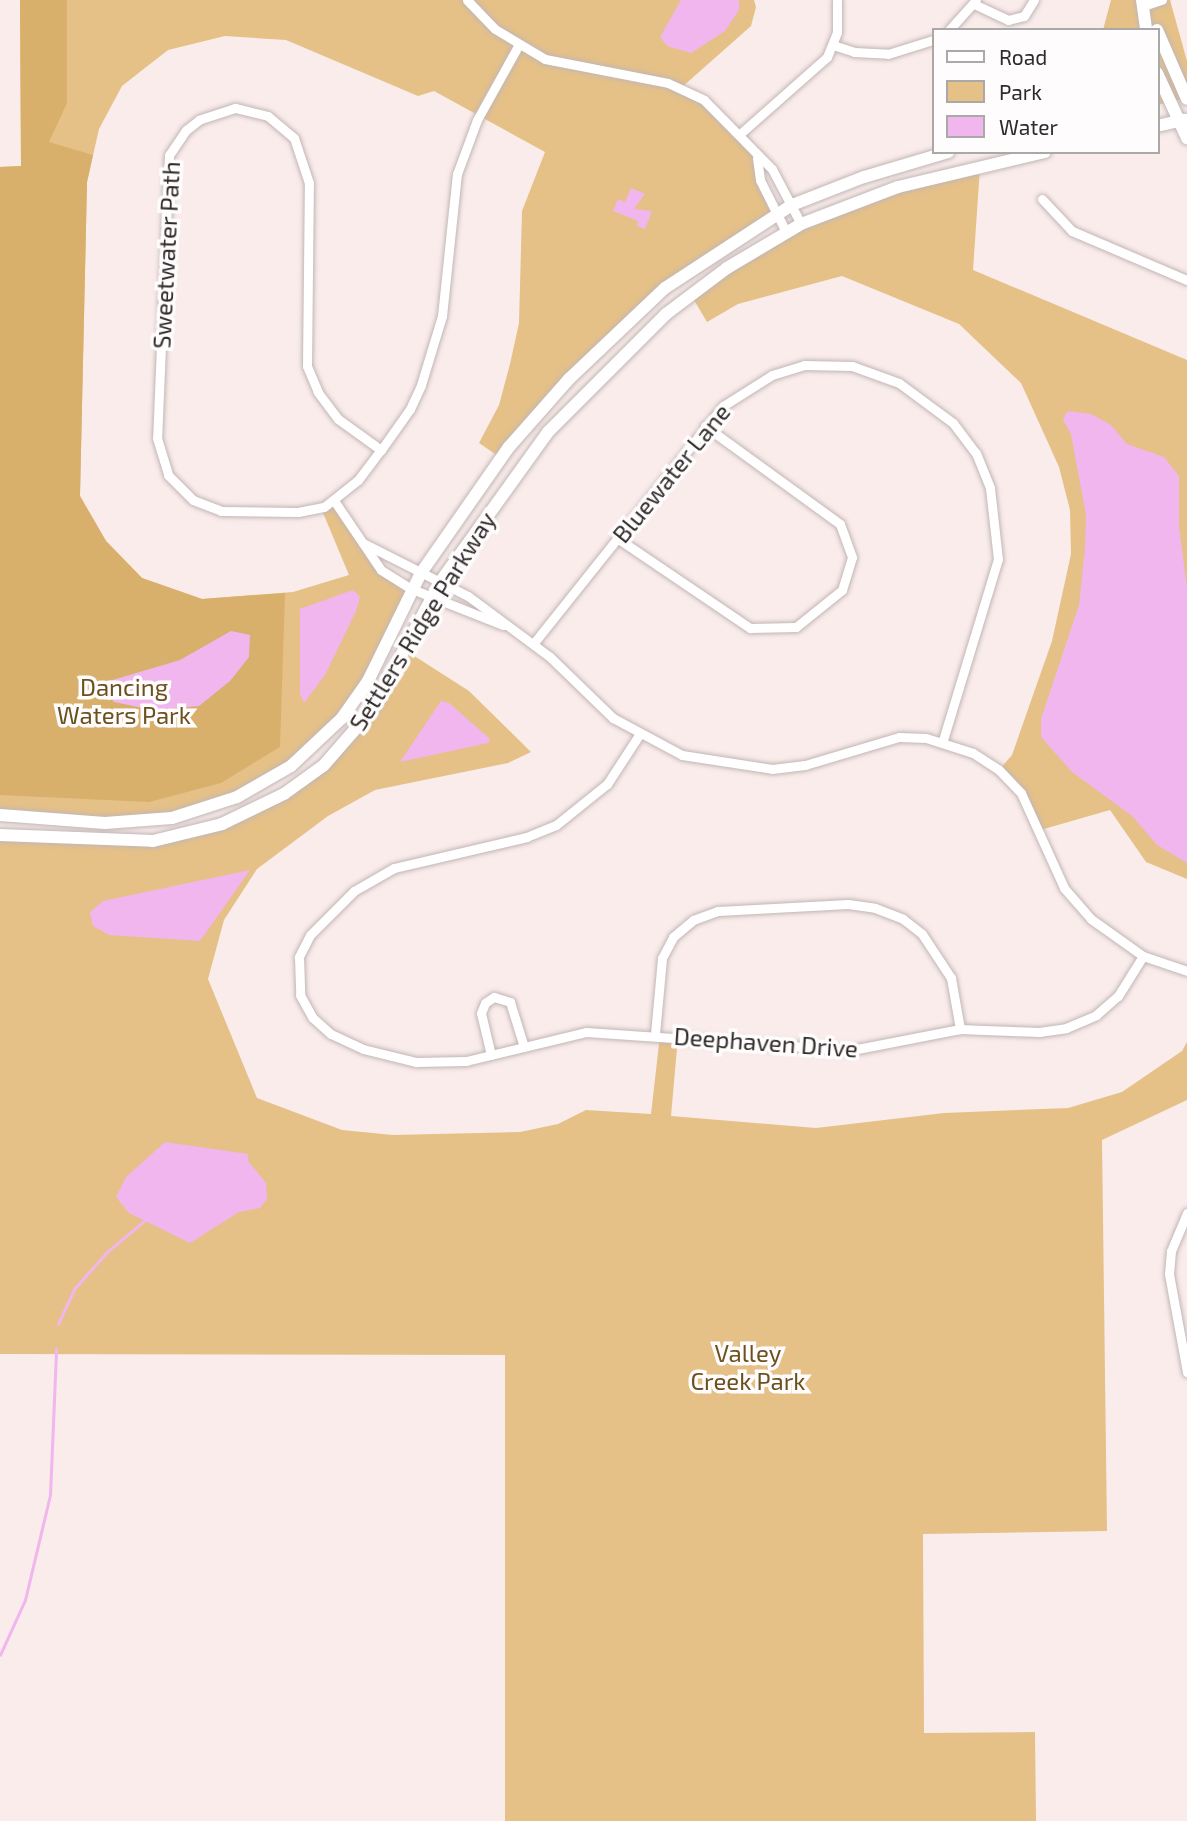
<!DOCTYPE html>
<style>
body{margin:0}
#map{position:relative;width:1187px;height:1821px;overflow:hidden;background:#f9eceb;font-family:"Exo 2",sans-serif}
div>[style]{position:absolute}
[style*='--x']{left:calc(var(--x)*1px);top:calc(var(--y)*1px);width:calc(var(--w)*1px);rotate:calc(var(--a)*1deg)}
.green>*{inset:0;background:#e5c188}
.forest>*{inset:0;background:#d9af6c}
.water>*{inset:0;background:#f0b6ed}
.stream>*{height:2.5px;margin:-1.25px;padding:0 1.25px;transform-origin:1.25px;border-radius:1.25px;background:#f0b6ed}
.roads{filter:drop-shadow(0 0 2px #c2b6b5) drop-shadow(0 0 2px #c2b6b5)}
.street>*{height:9px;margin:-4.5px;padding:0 4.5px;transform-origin:4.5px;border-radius:4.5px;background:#fff}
.secondary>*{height:12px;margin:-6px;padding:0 6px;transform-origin:6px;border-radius:6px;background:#fff}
span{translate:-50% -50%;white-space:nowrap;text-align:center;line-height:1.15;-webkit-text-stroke:7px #fefcfc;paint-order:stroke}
.street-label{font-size:24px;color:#2f2a2a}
.park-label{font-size:24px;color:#6c501d}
.legend{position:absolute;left:932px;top:28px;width:228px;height:126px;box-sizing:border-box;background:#fefcfc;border:2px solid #aba8a8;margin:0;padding:9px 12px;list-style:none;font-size:21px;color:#2f2a2a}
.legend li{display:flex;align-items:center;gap:14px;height:35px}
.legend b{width:35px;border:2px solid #aba8a8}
</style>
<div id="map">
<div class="green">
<i style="clip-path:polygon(20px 0,754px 0,756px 7px,751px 26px,681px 88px,704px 100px,757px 158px,760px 180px,776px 213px,665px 288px,501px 458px,479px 443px,499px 405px,510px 364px,519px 323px,522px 211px,545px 152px,434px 91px,418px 96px,286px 40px,225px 36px,168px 50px,122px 86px,99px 129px,87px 182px,80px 496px,106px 541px,142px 578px,202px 599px,293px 592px,349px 575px,321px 508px,335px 502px,370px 558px,412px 589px,342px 718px,256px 788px,150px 821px,0 815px,0 167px,21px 166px)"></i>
<i style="clip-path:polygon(1111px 0,1170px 0,1187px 61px,1187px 98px,1157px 105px,1157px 30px,1103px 30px)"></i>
<i style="clip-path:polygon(980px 168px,973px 270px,1187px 360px,1187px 879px,1146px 862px,1110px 810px,1037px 831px,1032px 813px,999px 770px,1012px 755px,1052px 641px,1071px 554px,1070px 510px,1059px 467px,1021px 383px,959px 324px,842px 276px,738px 304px,707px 322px,691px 295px,801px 224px)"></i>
<i style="clip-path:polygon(405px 650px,469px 691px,531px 752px,508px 763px,375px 790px,328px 816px,257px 869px,224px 920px,208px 979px,257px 1098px,342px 1130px,393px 1135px,520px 1132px,558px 1124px,586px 1110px,651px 1114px,660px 1035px,678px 1037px,671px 1116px,816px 1128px,944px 1113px,1068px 1108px,1122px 1092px,1182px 1051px,1187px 1042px,1187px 1100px,1102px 1140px,1107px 1531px,923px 1534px,924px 1733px,1035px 1732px,1036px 1821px,505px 1821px,505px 1355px,0 1354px,0 835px,130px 843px,244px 816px,343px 745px)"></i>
</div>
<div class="forest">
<i style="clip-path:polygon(20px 0,67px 0,67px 103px,49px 142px,93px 155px,87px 182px,80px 496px,106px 541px,142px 578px,202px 599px,285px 593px,280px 747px,221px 783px,149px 802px,0 795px,0 167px,21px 166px)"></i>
</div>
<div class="water">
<i style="clip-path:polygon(681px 0,739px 0,739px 10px,725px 31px,691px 53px,667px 46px,660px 37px)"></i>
<i style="clip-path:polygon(631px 188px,645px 194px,634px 209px,652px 211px,645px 229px,637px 226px,638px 221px,613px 211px,618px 199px,625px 202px)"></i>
<i style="clip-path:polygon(1067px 411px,1091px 414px,1111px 425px,1127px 444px,1164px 457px,1179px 476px,1179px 526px,1187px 588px,1187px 863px,1157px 845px,1132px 816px,1072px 772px,1041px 737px,1041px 719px,1079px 605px,1085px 549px,1086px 515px,1071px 434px,1063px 420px)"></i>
<i style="clip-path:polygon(353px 590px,360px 597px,356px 611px,325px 675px,304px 703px,300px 694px,300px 609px)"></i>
<i style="clip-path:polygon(231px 631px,250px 635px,249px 657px,230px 681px,199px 706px,153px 710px,114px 702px,105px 691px,106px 682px,180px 660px)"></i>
<i style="clip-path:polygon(441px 701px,449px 703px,490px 739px,488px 743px,400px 762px)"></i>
<i style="clip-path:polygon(250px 870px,200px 941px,109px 935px,93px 926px,90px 912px,103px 901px)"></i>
<i style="clip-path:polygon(165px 1142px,248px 1154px,248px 1161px,266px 1183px,267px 1199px,260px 1208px,239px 1212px,190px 1243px,129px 1213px,116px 1197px,126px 1177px)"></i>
</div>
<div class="stream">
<i style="--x:58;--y:1324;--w:40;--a:-65"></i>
<i style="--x:75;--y:1288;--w:48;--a:-48.4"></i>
<i style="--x:107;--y:1252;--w:55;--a:-39.8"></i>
<i style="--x:0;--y:1655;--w:60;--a:-65.6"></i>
<i style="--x:25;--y:1600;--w:108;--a:-76.6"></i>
<i style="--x:50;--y:1495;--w:146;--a:-87.6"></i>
</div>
<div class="roads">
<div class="street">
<i style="--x:467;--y:0;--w:40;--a:46"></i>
<i style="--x:495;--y:29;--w:58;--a:31"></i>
<i style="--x:545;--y:59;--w:125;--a:11"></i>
<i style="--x:668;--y:83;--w:40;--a:25"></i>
<i style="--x:704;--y:100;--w:97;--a:45.4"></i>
<i style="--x:772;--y:169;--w:62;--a:62.2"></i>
<i style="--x:974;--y:4;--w:38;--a:25"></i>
<i style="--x:1008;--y:20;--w:16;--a:-14"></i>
<i style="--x:1024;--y:16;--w:19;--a:-58"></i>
<i style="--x:1143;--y:6;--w:20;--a:-18"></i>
<i style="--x:949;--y:30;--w:40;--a:-48"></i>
<i style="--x:833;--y:45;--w:22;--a:18"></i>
<i style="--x:854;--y:52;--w:34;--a:3"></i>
<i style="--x:888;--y:54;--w:47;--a:-17.3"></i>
<i style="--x:741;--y:133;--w:115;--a:-41.5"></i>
<i style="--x:827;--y:57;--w:27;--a:-68"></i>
<i style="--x:837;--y:32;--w:32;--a:-90"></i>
<i style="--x:757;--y:158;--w:22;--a:82"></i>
<i style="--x:760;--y:180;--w:58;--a:63.4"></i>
<i style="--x:1042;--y:199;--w:44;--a:46.8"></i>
<i style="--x:1072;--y:231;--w:125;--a:23.1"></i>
<i style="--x:381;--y:450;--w:53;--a:-144.2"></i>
<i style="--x:338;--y:419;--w:34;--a:-127"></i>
<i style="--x:318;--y:392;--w:28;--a:-113"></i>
<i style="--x:307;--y:366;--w:183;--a:-89.4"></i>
<i style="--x:309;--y:183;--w:47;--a:-108.4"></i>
<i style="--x:294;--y:138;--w:34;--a:-140"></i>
<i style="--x:268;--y:116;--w:34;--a:-166"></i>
<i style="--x:235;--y:108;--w:38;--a:162"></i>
<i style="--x:199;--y:120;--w:16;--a:142"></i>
<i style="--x:186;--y:130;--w:30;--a:124"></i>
<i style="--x:169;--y:155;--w:283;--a:92.4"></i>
<i style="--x:157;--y:438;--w:39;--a:73"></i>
<i style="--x:168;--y:475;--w:35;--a:45"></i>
<i style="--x:193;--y:500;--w:30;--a:21"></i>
<i style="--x:221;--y:511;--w:77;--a:0.7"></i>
<i style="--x:298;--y:512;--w:26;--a:-11"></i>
<i style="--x:324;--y:507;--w:43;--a:-38.5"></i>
<i style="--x:358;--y:480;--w:38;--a:-53"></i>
<i style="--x:381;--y:450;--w:50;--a:-54.7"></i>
<i style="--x:410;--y:409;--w:26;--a:-65"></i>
<i style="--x:421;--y:385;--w:72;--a:-73.1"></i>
<i style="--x:442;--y:316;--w:143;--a:-84"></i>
<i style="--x:457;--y:174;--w:58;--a:-69.7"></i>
<i style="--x:477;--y:120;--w:85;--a:-61"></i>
<i style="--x:335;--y:502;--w:82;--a:55.9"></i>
<i style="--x:381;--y:570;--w:36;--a:32"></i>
<i style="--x:412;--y:589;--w:98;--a:21.6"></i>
<i style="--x:617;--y:538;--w:161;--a:34.1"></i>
<i style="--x:750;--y:628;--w:46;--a:-1.2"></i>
<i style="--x:796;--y:627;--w:59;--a:-38.8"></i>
<i style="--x:842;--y:590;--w:34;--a:-73"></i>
<i style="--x:852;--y:557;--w:35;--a:-110"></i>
<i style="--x:840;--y:524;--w:167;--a:-144"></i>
<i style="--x:363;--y:543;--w:118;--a:26.8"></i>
<i style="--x:468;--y:596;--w:102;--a:36.6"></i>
<i style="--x:550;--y:657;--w:88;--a:44.1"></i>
<i style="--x:613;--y:718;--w:78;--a:28.2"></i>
<i style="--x:682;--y:755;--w:91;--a:8.8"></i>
<i style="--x:772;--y:769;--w:33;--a:-7"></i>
<i style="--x:805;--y:765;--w:98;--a:-16.6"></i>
<i style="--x:899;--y:737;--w:27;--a:2"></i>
<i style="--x:926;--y:738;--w:49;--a:17.7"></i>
<i style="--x:973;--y:753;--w:31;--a:33"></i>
<i style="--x:999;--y:770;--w:32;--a:46"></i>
<i style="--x:1021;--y:793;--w:104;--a:65.6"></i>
<i style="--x:1064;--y:888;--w:41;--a:48.9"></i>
<i style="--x:1091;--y:919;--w:64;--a:35.4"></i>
<i style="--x:1143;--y:956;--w:46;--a:18.8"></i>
<i style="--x:533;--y:644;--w:305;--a:-51.4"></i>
<i style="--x:723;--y:406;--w:58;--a:-32.3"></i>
<i style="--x:772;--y:375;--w:34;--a:-17"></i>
<i style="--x:804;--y:365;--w:48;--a:1.2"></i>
<i style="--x:852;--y:366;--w:50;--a:19.9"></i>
<i style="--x:899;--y:383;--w:67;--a:36.5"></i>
<i style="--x:953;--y:423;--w:38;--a:53"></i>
<i style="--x:976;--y:453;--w:38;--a:68"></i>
<i style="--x:990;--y:488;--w:71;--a:83.6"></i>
<i style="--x:998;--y:559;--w:192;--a:106.9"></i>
<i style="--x:639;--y:735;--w:59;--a:123.1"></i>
<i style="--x:607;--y:784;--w:65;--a:141.2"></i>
<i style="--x:556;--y:825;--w:31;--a:158"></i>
<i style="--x:527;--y:837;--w:137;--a:166.9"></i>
<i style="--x:394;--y:868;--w:46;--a:150.1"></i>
<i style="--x:354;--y:891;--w:62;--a:135"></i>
<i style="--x:310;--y:935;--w:25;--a:117"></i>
<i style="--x:299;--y:957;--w:38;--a:88"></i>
<i style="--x:300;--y:995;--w:26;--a:61"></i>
<i style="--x:313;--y:1018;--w:24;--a:42"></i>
<i style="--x:331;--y:1034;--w:35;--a:25"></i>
<i style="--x:363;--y:1049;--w:55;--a:13.8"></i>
<i style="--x:416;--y:1062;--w:50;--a:-1.1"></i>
<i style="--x:466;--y:1061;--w:123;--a:-13.6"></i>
<i style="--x:586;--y:1032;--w:267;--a:3.9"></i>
<i style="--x:852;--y:1050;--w:110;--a:-11"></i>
<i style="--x:960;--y:1029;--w:79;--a:2.2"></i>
<i style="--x:1039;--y:1032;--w:27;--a:-8"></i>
<i style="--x:1066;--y:1028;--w:33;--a:-23"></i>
<i style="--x:1096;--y:1015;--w:29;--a:-41"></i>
<i style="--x:1118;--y:996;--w:47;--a:-58"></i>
<i style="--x:655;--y:1034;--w:76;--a:-84.7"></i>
<i style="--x:662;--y:958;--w:24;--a:-62"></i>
<i style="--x:673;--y:937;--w:26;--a:-40"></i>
<i style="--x:693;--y:920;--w:27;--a:-20"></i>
<i style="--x:718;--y:911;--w:130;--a:-3.1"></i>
<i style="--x:848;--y:904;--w:27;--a:8"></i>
<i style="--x:875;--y:908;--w:30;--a:21"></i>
<i style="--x:903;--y:919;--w:24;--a:38"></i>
<i style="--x:922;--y:934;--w:53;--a:56.6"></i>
<i style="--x:951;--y:978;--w:52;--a:80"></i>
<i style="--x:491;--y:1055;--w:43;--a:-103.4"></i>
<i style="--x:481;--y:1013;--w:11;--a:-68"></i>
<i style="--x:485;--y:1003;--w:11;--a:-34"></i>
<i style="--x:494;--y:997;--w:17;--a:17"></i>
<i style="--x:510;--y:1002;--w:47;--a:72.7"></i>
<i style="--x:1187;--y:1213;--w:41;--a:112.8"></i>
<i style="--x:1171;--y:1251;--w:23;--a:95"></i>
<i style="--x:1169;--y:1274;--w:100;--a:79.6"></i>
</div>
<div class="secondary">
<i style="--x:1142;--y:0;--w:30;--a:82"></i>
<i style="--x:1157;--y:30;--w:75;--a:66.5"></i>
<i style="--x:1157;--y:73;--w:72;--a:65.2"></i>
<i style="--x:1157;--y:126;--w:28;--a:-13"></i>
<i style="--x:0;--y:815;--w:105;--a:4.4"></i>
<i style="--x:105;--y:823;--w:67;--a:-4.3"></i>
<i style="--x:172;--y:818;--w:68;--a:-17.9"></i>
<i style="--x:237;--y:797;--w:62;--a:-29.9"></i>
<i style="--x:291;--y:766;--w:70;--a:-43.3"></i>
<i style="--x:342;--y:718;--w:45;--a:-54.9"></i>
<i style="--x:368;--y:681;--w:120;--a:-63.9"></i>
<i style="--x:421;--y:573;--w:154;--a:-55.1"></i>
<i style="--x:509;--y:447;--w:91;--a:-48.6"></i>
<i style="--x:569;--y:379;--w:132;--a:-43.5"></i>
<i style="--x:665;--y:288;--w:152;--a:-33.2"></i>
<i style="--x:792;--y:205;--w:77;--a:-21.3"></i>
<i style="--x:864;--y:177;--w:88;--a:-16.6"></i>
<i style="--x:0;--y:835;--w:153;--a:2.2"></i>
<i style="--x:153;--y:841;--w:71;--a:-13.8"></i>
<i style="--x:222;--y:824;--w:69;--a:-25.8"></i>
<i style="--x:284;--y:794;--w:49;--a:-35.9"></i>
<i style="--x:324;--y:765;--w:73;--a:-48.9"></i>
<i style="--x:372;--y:710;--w:146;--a:-61.9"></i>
<i style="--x:441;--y:581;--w:183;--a:-54.3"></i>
<i style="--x:548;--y:432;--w:167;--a:-45"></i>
<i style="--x:666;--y:314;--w:76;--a:-37"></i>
<i style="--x:727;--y:268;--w:86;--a:-30.7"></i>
<i style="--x:801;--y:224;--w:104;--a:-20.9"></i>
<i style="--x:898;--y:187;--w:151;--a:-13.4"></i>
</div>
</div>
<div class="street-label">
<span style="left:166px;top:255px;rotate:-87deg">Sweetwater Path</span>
<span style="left:671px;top:473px;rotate:-51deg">Bluewater Lane</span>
<span style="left:422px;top:621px;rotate:-58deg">Settlers Ridge Parkway</span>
<span style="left:766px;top:1042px;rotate:4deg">Deephaven Drive</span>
</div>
<div class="park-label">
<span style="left:124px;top:701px">Dancing<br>Waters Park</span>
<span style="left:748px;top:1367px">Valley<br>Creek Park</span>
</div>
<ul class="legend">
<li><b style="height:9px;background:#fff"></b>Road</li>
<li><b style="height:19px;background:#e5c188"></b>Park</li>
<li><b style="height:19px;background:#f0b6ed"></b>Water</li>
</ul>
</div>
